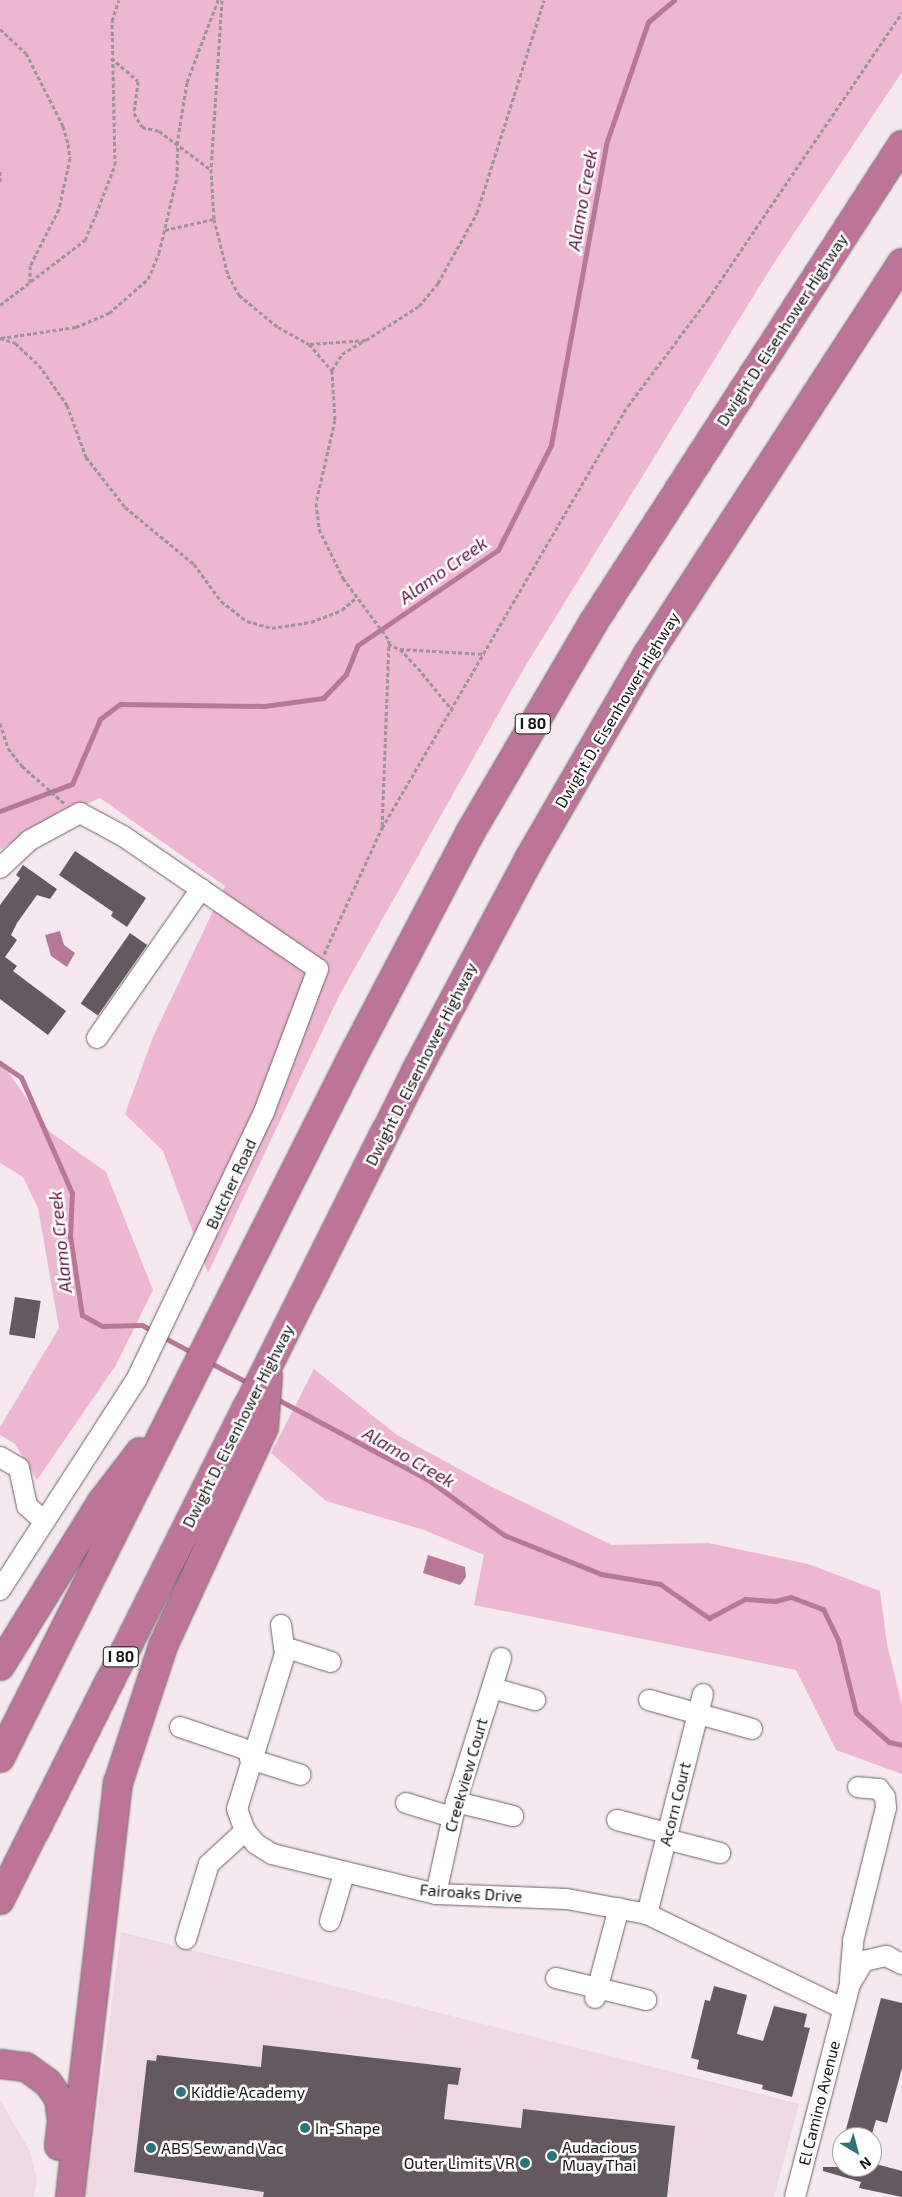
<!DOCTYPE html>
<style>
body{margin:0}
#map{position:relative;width:902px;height:2197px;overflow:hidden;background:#f5e8ee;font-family:"Exo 2",sans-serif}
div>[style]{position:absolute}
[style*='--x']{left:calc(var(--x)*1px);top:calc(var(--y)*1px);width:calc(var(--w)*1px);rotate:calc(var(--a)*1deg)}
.built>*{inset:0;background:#eed9e2}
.green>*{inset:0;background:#eeb7d1}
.water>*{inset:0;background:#b77898}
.stream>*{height:5px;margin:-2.5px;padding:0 2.5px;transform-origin:2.5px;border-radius:2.5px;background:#b77898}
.building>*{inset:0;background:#63595e;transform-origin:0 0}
.path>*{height:3px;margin-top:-1.5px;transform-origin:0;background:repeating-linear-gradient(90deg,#9c9297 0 4px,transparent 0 6.5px)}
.roads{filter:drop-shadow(0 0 1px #6d6267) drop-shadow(0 0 1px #6d6267)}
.minor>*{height:20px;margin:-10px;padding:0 10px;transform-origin:10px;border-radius:10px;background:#fff}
.highway>*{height:28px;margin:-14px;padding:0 14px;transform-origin:14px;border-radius:14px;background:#bc7499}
.dots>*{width:14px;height:14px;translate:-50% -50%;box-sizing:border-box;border:2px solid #fff;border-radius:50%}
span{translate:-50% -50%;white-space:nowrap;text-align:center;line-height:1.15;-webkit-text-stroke:5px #fff;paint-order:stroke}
.shield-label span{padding:1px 4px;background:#fff;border:1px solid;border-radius:4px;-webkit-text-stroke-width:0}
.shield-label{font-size:15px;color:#191416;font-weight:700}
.street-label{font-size:16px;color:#191416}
.poi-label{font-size:16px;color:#191416}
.left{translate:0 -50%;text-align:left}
.right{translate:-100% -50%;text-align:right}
.water-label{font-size:18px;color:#5e1240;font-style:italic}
.north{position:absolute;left:832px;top:2127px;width:50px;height:50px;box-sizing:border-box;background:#fff;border:1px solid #a3a1a2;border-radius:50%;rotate:143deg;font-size:14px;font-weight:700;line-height:20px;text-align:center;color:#191416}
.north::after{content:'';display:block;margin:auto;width:18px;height:22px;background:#2a7577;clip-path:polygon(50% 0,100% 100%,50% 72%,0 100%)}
</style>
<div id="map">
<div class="built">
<i style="clip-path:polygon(121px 1932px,799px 2104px,774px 2197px,86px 2197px)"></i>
<i style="clip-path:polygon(0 2100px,30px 2151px,37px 2181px,34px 2197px,0 2197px)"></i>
</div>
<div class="green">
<i style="clip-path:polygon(0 0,902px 0,902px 72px,772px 266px,523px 670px,339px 996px,208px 1273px,163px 1151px,125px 1114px,153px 1037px,225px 886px,100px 798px,35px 827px,0 850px)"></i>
<i style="clip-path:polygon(0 1060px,50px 1132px,106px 1172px,153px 1290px,116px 1365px,37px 1480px,15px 1444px,0 1435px,0 1427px,59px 1328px,38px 1208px,23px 1177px,0 1163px)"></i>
<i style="clip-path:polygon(314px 1369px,397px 1435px,490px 1486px,612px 1545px,709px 1543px,808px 1564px,880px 1591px,887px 1644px,902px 1705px,902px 1774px,836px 1750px,796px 1670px,474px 1605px,484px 1555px,424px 1530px,326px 1501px,271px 1453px)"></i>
</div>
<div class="water">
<i style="clip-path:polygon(60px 931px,64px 945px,75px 953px,67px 967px,51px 956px,45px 935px)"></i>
<i style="clip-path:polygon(428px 1555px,465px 1567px,466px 1577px,460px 1585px,423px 1573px)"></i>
</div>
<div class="stream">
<i style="--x:0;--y:811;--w:77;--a:-20.6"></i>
<i style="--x:72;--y:784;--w:71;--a:-66.7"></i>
<i style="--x:100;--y:719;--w:25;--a:-37"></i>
<i style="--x:120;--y:704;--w:144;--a:0.8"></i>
<i style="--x:264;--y:706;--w:60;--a:-7.7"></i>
<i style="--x:323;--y:698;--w:33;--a:-46"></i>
<i style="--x:346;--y:674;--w:31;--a:-68"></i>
<i style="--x:358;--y:645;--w:169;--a:-34.2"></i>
<i style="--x:498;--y:550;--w:118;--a:-63.2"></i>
<i style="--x:551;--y:445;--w:306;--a:-79.6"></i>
<i style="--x:606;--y:144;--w:129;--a:-71"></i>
<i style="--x:648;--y:22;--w:34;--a:-40"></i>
<i style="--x:0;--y:1063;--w:25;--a:34"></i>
<i style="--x:21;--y:1077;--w:127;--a:66.3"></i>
<i style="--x:72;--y:1193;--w:43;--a:92.7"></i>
<i style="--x:70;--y:1236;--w:80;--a:81.4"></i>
<i style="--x:82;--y:1315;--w:23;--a:29"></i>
<i style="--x:102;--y:1326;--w:40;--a:-1.4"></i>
<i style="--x:142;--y:1325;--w:14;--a:30"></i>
<i style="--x:161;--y:1336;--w:36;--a:28"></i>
<i style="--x:207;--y:1361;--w:49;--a:28.1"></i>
<i style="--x:275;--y:1398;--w:172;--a:28.1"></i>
<i style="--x:427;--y:1479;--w:95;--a:36"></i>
<i style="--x:504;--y:1535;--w:105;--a:21.9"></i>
<i style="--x:601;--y:1574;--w:60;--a:9.6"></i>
<i style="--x:660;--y:1584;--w:60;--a:34.8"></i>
<i style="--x:709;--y:1618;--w:41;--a:-27.8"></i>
<i style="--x:745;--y:1599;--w:30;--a:4"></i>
<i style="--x:775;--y:1601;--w:16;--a:-14"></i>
<i style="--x:791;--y:1597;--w:34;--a:21"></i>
<i style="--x:823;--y:1609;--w:34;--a:64"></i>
<i style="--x:838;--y:1640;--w:75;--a:76.1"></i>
<i style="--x:856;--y:1713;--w:44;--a:41.3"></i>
<i style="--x:889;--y:1742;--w:13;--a:13"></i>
</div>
<div class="building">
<i style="clip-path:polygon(75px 851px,146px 898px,127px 927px,111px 916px,113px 912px,59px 875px)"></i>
<i style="clip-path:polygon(23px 865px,57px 889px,50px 899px,37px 895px,17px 923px,11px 935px,17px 940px,5px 957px,17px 966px,13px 971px,66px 1011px,48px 1035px,0 999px,0 905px,20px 878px,16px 875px)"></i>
<i style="left:130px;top:933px;width:21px;height:86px;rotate:35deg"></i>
<i style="left:15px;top:1297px;width:26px;height:38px;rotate:9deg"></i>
<i style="clip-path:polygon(714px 1986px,747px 1995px,737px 2034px,763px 2041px,774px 2006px,807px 2014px,804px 2027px,810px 2028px,792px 2097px,762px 2089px,763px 2085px,697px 2069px,699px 2060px,691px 2058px,705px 2000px,710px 2001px)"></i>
<i style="clip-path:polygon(881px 1998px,902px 2003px,902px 2068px,887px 2123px,876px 2120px,871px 2137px,844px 2137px)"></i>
<i style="clip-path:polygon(263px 2045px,461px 2068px,458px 2085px,448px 2084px,444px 2119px,521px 2128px,523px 2109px,675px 2126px,667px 2197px,263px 2197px,264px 2192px,134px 2172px,147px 2060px,156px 2061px,157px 2055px,261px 2067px)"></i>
<i style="clip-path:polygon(872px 2163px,902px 2171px,902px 2197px,859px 2188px,861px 2182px,823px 2171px,823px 2167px,872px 2167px)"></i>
</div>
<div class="path">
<i style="--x:222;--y:0;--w:169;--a:93.7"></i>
<i style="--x:211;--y:169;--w:50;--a:86.6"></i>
<i style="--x:214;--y:219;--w:58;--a:76"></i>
<i style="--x:228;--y:275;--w:23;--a:61"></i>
<i style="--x:239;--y:295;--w:50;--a:39.4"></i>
<i style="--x:278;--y:327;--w:35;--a:29"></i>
<i style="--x:309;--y:344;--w:35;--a:49"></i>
<i style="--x:332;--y:370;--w:50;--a:86.6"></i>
<i style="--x:335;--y:420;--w:85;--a:102.9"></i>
<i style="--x:316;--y:503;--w:26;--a:83"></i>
<i style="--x:319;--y:529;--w:55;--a:63.9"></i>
<i style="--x:343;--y:578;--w:77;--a:53.4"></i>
<i style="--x:389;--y:640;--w:188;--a:92.1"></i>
<i style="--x:0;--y:29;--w:35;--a:43"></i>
<i style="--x:26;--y:53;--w:82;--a:63.1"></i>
<i style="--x:63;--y:126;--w:19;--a:74"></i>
<i style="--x:68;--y:144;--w:14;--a:82"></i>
<i style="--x:70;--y:158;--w:52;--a:102.2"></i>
<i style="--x:59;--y:209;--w:64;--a:117"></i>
<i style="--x:30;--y:266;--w:17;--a:90"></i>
<i style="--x:111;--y:58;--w:35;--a:40"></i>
<i style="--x:138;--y:81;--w:32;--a:97"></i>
<i style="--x:134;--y:113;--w:16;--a:60"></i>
<i style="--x:142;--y:127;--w:17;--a:13"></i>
<i style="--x:159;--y:131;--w:64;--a:36.7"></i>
<i style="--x:0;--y:171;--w:12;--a:90"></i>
<i style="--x:165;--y:230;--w:50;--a:-12.7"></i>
<i style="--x:0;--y:305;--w:107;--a:-37.4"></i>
<i style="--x:85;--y:240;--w:28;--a:-67"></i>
<i style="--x:96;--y:214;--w:53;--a:-68.8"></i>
<i style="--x:115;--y:165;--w:144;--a:-91.2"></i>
<i style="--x:112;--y:21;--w:22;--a:-72"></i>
<i style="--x:0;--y:338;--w:16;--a:18"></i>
<i style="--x:15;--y:343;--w:33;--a:43"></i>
<i style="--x:39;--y:365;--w:49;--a:55"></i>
<i style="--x:67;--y:405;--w:55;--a:69.9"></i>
<i style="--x:86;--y:457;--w:63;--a:52"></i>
<i style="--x:125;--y:507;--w:89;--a:39.6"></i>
<i style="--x:194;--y:564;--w:46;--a:53.9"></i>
<i style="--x:221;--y:601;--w:33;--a:38"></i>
<i style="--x:247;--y:621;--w:26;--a:16"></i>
<i style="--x:272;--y:628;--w:39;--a:-9"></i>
<i style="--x:311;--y:622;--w:33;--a:-21"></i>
<i style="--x:342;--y:610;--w:18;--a:-41"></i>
<i style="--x:1;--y:338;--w:76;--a:-8.3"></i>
<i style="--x:76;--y:327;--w:36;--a:-23"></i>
<i style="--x:109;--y:313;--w:52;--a:-41.1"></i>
<i style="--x:148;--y:279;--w:28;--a:-67"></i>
<i style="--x:159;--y:253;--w:78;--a:-76.7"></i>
<i style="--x:177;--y:177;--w:39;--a:-89"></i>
<i style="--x:178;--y:138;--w:57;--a:-80.9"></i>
<i style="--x:187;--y:82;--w:88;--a:-69.3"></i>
<i style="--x:310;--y:344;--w:56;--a:-4.1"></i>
<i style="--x:366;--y:340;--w:63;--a:-32.7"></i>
<i style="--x:419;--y:306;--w:30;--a:-50"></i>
<i style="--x:438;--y:283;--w:80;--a:-60.9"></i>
<i style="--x:477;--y:213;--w:223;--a:-72.5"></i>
<i style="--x:332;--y:370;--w:19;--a:-58"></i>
<i style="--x:342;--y:354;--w:26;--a:-31"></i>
<i style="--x:388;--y:644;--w:13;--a:23"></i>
<i style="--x:400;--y:649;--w:26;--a:47"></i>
<i style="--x:418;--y:668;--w:55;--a:50.9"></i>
<i style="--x:400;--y:649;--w:85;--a:3.4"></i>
<i style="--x:0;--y:723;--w:26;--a:72"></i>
<i style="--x:8;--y:748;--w:23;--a:52"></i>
<i style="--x:22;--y:766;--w:56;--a:41.4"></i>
<i style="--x:324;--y:954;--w:139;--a:-65.3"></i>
<i style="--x:382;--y:828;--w:488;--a:-59.8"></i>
<i style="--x:628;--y:406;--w:134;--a:-53.2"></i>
<i style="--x:708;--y:299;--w:346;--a:-55.9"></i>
</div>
<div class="roads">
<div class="minor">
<i style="--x:0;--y:868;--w:41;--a:-43"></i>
<i style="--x:30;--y:840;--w:57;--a:-28.4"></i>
<i style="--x:80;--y:813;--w:49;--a:28.1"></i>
<i style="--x:123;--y:836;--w:236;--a:34.3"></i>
<i style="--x:318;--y:969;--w:153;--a:110.7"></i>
<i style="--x:264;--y:1112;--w:297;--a:115.5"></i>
<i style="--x:136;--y:1380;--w:250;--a:122.9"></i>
<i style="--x:97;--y:1038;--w:182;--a:-55.1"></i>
<i style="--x:0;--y:1457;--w:22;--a:30"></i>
<i style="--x:19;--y:1468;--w:39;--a:78"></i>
<i style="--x:27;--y:1506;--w:23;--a:41"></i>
<i style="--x:281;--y:1625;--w:29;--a:82"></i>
<i style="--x:285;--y:1654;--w:162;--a:107.2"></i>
<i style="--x:237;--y:1809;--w:23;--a:70"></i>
<i style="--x:245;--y:1831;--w:17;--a:50"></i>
<i style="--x:256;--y:1844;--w:19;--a:32"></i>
<i style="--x:272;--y:1854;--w:169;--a:13.7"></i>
<i style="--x:436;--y:1894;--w:131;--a:2.2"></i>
<i style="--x:567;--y:1899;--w:81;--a:10.6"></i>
<i style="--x:647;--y:1914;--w:216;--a:25.7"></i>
<i style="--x:284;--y:1647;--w:49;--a:17.7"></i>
<i style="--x:492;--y:1688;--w:45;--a:15.6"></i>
<i style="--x:649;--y:1700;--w:107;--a:15.7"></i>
<i style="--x:180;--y:1727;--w:77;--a:18.9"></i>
<i style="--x:250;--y:1759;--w:53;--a:17.4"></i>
<i style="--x:456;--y:1802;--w:59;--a:13.8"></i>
<i style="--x:406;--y:1803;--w:48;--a:16.9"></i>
<i style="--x:617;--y:1820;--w:52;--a:14.6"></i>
<i style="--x:666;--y:1839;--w:56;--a:14.5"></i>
<i style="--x:436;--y:1894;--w:94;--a:-77.7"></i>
<i style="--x:456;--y:1802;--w:151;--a:-72.6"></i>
<i style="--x:647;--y:1914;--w:227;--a:-75.7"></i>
<i style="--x:330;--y:1921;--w:49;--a:-73.4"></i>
<i style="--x:186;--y:1939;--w:78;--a:-73"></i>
<i style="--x:209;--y:1864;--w:49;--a:-42.5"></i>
<i style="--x:556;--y:1978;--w:93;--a:13.7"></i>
<i style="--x:850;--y:1979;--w:38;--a:-85"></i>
<i style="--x:853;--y:1941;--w:137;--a:-76.1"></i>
<i style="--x:886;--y:1808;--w:11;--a:-95"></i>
<i style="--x:885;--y:1797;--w:10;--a:-127"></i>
<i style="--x:879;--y:1789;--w:21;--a:-175"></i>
<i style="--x:595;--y:1998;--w:93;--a:-75.1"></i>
<i style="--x:795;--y:2197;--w:220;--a:-75.5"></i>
<i style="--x:850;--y:1984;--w:27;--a:-59"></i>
<i style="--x:864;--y:1961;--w:23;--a:-13"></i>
<i style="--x:886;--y:1956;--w:18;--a:27"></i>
</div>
<div class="highway">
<i style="--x:0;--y:1666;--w:192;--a:-58.2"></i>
<i style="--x:101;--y:1503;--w:64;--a:-52.6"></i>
<i style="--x:0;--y:1758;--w:792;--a:-63.31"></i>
<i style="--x:356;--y:1050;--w:247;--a:-62.3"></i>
<i style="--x:471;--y:831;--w:241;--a:-59.6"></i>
<i style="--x:593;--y:623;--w:569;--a:-57.12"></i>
<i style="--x:0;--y:1900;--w:928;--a:-63.35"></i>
<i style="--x:416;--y:1071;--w:240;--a:-61.9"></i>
<i style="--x:529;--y:859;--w:237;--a:-59.9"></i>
<i style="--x:648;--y:654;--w:466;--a:-57"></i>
<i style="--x:0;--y:2064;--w:26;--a:7"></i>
<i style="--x:26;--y:2067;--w:27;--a:36"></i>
<i style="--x:48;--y:2083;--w:19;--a:55"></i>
<i style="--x:59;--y:2099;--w:22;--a:82"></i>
<i style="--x:62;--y:2121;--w:25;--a:97"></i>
<i style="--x:70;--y:2197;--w:417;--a:-83.4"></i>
<i style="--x:118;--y:1783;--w:144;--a:-71.8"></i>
<i style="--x:163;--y:1646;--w:241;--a:-65.2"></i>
<i style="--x:264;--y:1427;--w:51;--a:-85.5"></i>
</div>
</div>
<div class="dots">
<i style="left:181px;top:2092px;background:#2a7577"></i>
<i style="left:305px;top:2128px;background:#2a7577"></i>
<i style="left:151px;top:2148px;background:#2a7577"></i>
<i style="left:552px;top:2156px;background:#2a7577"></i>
<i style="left:525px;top:2163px;background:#2a7577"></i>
</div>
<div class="shield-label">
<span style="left:533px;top:724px">I 80</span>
<span style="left:121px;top:1657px">I 80</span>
</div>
<div class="street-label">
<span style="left:782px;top:330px;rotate:-57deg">Dwight D. Eisenhower Highway</span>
<span style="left:617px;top:710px;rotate:-59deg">Dwight D. Eisenhower Highway</span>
<span style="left:421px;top:1064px;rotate:-63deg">Dwight D. Eisenhower Highway</span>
<span style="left:231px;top:1184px;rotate:-65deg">Butcher Road</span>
<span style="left:238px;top:1426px;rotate:-63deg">Dwight D. Eisenhower Highway</span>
<span style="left:466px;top:1775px;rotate:-74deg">Creekview Court</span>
<span style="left:675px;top:1804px;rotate:-76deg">Acorn Court</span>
<span style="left:471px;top:1893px;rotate:4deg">Fairoaks Drive</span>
<span style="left:819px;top:2103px;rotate:-76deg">El Camino Avenue</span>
</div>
<div class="poi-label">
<span class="left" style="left:191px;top:2092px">Kiddie Academy</span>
<span class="left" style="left:315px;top:2128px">In-Shape</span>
<span class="left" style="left:562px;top:2156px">Audacious<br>Muay Thai</span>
<span class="left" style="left:161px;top:2148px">ABS Sew and Vac</span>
<span class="right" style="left:515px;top:2163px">Outer Limits VR</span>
</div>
<div class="water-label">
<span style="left:582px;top:200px;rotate:-80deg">Alamo Creek</span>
<span style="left:443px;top:570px;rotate:-35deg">Alamo Creek</span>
<span style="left:60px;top:1242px;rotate:-96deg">Alamo Creek</span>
<span style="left:409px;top:1457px;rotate:30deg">Alamo Creek</span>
</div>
<div class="north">N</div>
</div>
